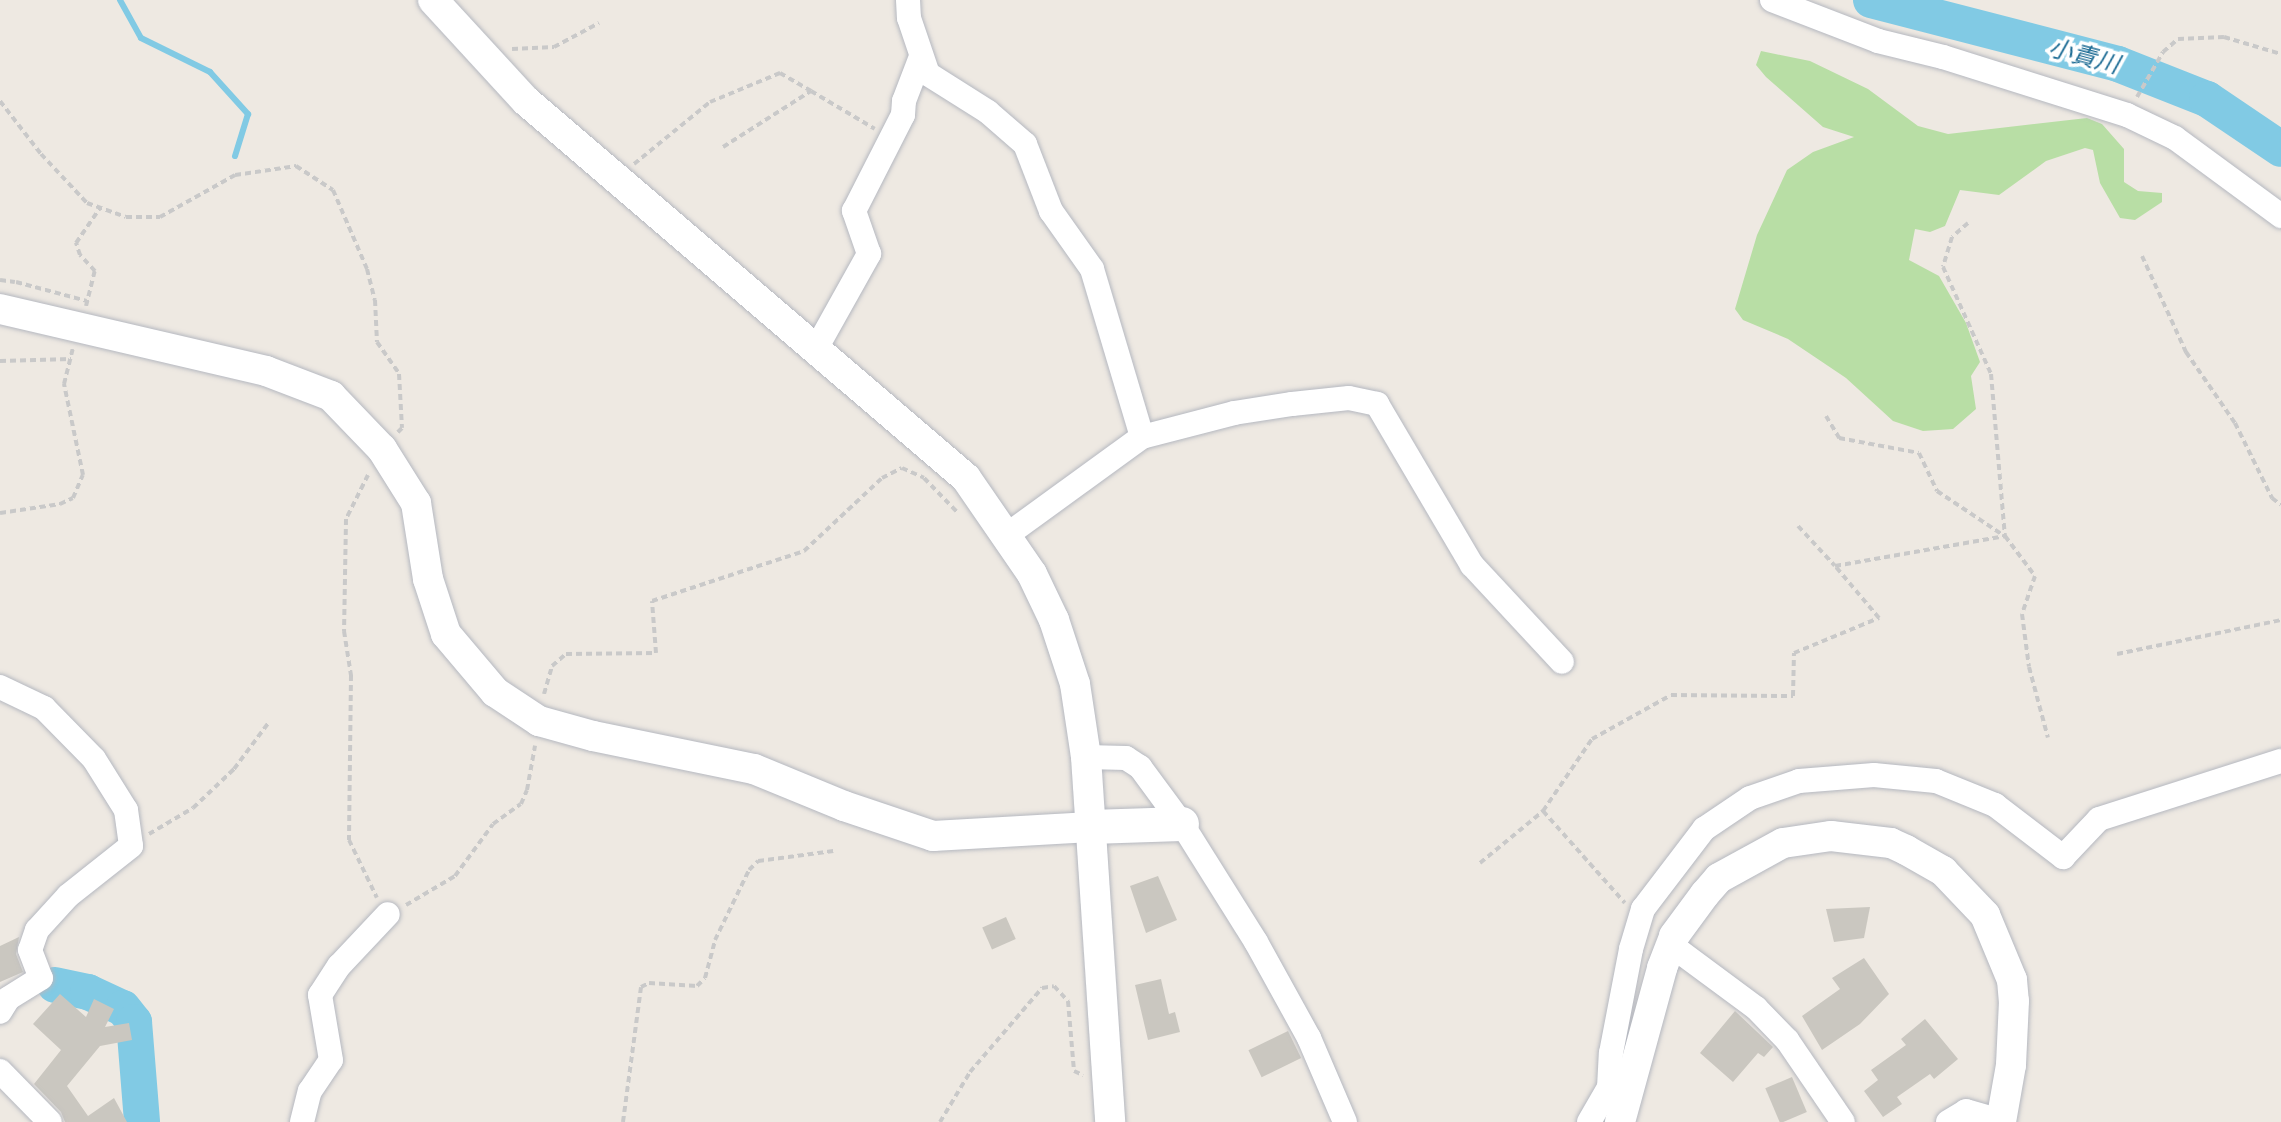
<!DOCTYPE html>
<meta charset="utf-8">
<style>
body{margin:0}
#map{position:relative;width:2281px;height:1122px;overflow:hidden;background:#eee9e2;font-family:Figtree,"Noto Sans JP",sans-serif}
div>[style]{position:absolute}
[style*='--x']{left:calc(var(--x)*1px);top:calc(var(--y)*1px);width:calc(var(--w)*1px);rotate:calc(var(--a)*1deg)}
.green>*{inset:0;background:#b8dea5}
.stream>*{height:6px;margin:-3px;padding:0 3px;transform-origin:3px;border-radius:3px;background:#81cae4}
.river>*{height:36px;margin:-18px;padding:0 18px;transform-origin:18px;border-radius:18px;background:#81cae4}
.building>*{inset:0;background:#cac7c0;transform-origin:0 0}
.path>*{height:4px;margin-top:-2px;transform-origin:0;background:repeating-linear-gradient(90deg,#c9c9c9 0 6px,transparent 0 10px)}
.roads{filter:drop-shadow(0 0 2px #b5b8c0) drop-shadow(0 0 2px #b5b8c0)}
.minor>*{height:24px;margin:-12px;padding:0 12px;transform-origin:12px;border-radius:12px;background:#fff}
.tertiary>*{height:30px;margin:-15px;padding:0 15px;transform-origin:15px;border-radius:15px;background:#fff}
.secondary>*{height:34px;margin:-17px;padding:0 17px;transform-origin:17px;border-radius:17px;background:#fff}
span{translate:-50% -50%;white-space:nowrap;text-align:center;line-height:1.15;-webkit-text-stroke:7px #fff;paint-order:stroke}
.water-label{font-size:24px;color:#1c6b94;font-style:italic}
</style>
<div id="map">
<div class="green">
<i style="clip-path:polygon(1761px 51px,1810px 61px,1868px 89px,1918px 126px,1948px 134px,2087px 118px,2102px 124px,2124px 149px,2124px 182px,2138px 191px,2162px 193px,2162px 202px,2135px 220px,2120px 218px,2100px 183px,2093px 150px,2085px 148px,2046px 161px,1999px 195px,1960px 190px,1945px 226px,1930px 232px,1915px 229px,1909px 260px,1939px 276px,1966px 323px,1980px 362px,1971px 376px,1976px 409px,1953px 429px,1923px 431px,1893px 421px,1846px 378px,1788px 339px,1743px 320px,1735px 309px,1757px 235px,1787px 170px,1813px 152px,1854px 137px,1823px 127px,1766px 77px,1756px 65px)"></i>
</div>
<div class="stream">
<i style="--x:120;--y:0;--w:43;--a:61.1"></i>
<i style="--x:141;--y:38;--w:77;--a:26.2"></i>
<i style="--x:210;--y:72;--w:57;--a:47.9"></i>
<i style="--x:248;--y:114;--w:44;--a:107.2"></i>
</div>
<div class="river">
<i style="--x:1871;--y:0;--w:255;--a:14.5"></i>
<i style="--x:2118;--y:64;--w:96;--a:21.5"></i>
<i style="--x:2207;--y:99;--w:89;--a:34"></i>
<i style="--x:55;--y:985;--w:34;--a:12"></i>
<i style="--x:88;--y:992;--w:38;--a:25"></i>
<i style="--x:123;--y:1008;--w:18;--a:52"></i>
<i style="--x:134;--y:1022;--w:100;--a:85.4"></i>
</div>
<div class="building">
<i style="clip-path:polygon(1158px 876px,1177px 920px,1146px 933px,1130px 886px)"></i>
<i style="clip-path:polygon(1870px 907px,1864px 938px,1834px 942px,1826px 909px)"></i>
<i style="left:1006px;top:917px;width:24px;height:26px;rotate:66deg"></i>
<i style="clip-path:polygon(19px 937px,16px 954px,23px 972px,0 982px,0 946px)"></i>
<i style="clip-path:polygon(1864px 958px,1889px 994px,1860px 1024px,1822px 1050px,1802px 1016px,1840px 989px,1832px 978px)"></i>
<i style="clip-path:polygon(1161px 979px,1169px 1014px,1175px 1012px,1180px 1032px,1148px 1040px,1135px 985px)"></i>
<i style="clip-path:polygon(60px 994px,86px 1017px,94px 999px,114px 1009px,105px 1027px,129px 1023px,132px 1040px,100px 1046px,67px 1086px,88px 1116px,114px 1098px,127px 1122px,65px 1122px,61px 1112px,34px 1084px,61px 1050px,33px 1024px)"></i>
<i style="clip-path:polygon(1735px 1011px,1773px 1047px,1764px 1057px,1758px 1053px,1733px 1082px,1700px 1053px)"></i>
<i style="clip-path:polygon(1925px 1019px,1958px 1059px,1934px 1079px,1930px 1074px,1897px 1097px,1902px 1104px,1883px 1117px,1864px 1091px,1878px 1080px,1871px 1070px,1906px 1045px,1901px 1039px)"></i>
<i style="left:1288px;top:1031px;width:30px;height:44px;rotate:64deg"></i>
<i style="left:1792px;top:1077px;width:38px;height:29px;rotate:67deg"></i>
</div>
<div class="path">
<i style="--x:512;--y:49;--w:42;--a:-2.7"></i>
<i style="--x:554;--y:47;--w:51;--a:-28.1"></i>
<i style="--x:2137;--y:97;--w:52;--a:-60"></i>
<i style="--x:2163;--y:52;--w:20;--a:-41"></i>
<i style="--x:2178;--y:39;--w:46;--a:-2.5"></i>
<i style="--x:2224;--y:37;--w:59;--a:16.6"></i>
<i style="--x:0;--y:101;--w:67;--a:52.3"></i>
<i style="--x:41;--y:154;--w:67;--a:46.8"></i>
<i style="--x:87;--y:203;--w:41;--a:19.7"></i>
<i style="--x:126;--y:217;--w:34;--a:0"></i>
<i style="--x:160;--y:217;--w:86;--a:-29.2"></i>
<i style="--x:235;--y:175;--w:62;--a:-8.4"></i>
<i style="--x:296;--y:166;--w:44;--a:33"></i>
<i style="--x:333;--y:190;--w:86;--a:66.7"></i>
<i style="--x:367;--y:269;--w:32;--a:76"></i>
<i style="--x:375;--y:300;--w:42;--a:87.3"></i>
<i style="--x:377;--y:342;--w:39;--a:55"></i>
<i style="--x:399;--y:374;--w:54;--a:86.8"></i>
<i style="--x:402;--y:428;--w:6;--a:135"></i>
<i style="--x:723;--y:147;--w:104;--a:-32.5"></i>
<i style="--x:811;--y:91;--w:74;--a:30.7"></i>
<i style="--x:634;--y:164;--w:98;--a:-39.2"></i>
<i style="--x:710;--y:102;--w:76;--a:-22.5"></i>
<i style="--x:780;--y:73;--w:36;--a:30"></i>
<i style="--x:1968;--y:223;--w:21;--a:139"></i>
<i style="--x:1952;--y:237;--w:31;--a:107"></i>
<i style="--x:1943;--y:267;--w:117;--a:65.8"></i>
<i style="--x:1991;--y:374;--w:163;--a:85.1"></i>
<i style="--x:2142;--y:256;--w:106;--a:65.4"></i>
<i style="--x:2186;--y:352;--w:86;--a:55.4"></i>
<i style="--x:2235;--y:423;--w:84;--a:63.7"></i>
<i style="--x:2272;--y:498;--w:11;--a:38"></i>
<i style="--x:0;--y:280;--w:15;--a:8"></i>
<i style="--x:16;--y:282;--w:73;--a:15"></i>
<i style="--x:86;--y:306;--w:36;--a:-76"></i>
<i style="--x:95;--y:271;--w:22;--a:-133"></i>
<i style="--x:80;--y:255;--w:13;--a:-108"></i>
<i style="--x:76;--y:243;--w:42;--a:-55.6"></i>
<i style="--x:0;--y:361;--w:71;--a:-1.6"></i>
<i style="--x:1826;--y:416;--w:26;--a:59"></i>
<i style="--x:1839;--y:438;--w:81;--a:10.6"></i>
<i style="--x:1919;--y:453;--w:42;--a:64.7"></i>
<i style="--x:1937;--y:491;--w:79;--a:33.7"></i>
<i style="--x:368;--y:475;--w:49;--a:116.6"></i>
<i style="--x:346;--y:519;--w:112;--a:91"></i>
<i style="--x:344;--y:631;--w:45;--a:81"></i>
<i style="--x:351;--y:675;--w:165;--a:90.7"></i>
<i style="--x:349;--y:840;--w:64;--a:64.2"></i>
<i style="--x:0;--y:513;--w:61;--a:-8.5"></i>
<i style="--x:60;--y:504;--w:14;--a:-25"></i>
<i style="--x:73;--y:498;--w:25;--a:-67"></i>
<i style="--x:83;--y:475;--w:93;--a:-101.8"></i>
<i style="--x:64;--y:384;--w:36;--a:-76"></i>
<i style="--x:1798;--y:526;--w:54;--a:47.2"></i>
<i style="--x:2117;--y:654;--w:167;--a:-11.7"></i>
<i style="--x:544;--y:694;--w:29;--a:-74"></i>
<i style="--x:552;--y:666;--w:18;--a:-41"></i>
<i style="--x:566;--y:654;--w:90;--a:-0.6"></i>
<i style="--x:656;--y:653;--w:52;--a:-94.4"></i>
<i style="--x:652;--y:601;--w:160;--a:-18.2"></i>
<i style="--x:804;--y:551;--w:107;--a:-43.1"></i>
<i style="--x:882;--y:478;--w:22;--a:-27"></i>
<i style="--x:902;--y:468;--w:24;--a:24"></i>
<i style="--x:924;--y:478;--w:49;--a:45.8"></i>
<i style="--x:1543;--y:811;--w:87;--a:-55.8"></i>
<i style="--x:1592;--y:739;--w:90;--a:-29.1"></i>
<i style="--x:1671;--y:695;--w:122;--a:0.5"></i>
<i style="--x:1793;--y:696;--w:43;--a:-88.7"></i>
<i style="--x:1794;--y:653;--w:92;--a:-22.4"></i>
<i style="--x:1879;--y:618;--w:68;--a:-130.2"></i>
<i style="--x:1835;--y:566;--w:173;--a:-10"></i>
<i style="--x:2005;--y:536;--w:50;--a:53.1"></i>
<i style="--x:2035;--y:576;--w:40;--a:108.9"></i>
<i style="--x:2022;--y:614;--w:53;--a:82.5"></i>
<i style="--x:2029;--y:667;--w:73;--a:75"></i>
<i style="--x:149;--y:834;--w:51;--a:-30.6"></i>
<i style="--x:193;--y:808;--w:57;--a:-43.6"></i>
<i style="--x:234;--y:769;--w:59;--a:-53.3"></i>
<i style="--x:1480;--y:863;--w:82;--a:-39.5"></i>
<i style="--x:1543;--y:811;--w:123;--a:48.3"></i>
<i style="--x:406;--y:905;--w:57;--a:-30.6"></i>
<i style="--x:455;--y:876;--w:64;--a:-53.8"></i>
<i style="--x:493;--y:824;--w:34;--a:-36"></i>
<i style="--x:521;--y:804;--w:15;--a:-67"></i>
<i style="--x:527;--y:790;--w:45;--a:-79.7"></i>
<i style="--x:623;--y:1122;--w:136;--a:-82.4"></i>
<i style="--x:641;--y:987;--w:9;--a:-27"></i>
<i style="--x:649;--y:983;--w:48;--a:3.6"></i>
<i style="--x:697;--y:986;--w:11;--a:-45"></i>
<i style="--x:705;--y:978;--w:39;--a:-75"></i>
<i style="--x:715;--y:940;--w:78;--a:-64.1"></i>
<i style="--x:749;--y:870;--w:13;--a:-45"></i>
<i style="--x:758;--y:861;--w:76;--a:-7.6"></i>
<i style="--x:940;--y:1122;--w:58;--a:-59"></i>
<i style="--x:970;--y:1072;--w:111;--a:-49.4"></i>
<i style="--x:1042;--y:988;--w:12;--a:-9"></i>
<i style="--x:1054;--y:986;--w:21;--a:47"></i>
<i style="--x:1068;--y:1001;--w:70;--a:85.1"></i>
<i style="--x:1074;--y:1071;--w:10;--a:24"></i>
</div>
<div class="roads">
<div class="minor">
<i style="--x:908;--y:0;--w:18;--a:87"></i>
<i style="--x:909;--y:18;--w:59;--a:71.3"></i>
<i style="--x:928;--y:74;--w:71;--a:32.3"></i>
<i style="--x:988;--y:112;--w:49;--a:40.9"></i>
<i style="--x:1025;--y:144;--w:72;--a:68.8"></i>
<i style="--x:1051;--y:211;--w:71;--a:54.7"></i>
<i style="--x:1092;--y:269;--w:175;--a:73.4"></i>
<i style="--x:1772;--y:0;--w:114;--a:21.1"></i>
<i style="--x:1878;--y:41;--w:67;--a:13.8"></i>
<i style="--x:1943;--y:57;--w:193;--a:17.5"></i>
<i style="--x:2127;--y:115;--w:53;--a:25.6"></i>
<i style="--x:2175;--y:138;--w:132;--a:36.3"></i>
<i style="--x:817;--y:347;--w:107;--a:-60.8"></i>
<i style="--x:869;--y:254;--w:46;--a:-109.2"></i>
<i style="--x:854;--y:211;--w:108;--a:-63"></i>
<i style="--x:903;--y:115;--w:14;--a:-86"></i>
<i style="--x:904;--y:101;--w:45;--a:-69.1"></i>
<i style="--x:1007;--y:535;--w:167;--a:-36"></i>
<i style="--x:1142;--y:437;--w:95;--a:-14.6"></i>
<i style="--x:1234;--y:413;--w:59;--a:-8.8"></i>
<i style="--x:1292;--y:404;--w:57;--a:-6"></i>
<i style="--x:1349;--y:398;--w:29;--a:12"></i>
<i style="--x:1377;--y:404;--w:187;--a:59.5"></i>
<i style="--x:1472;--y:565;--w:132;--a:47.1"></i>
<i style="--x:0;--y:687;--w:49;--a:25.5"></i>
<i style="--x:44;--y:708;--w:71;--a:45.6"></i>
<i style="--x:94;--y:759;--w:60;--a:57.9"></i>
<i style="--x:126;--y:810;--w:36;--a:82"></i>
<i style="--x:131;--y:846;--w:80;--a:141.6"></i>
<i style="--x:68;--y:896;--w:46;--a:132.4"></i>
<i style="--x:37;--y:930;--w:21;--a:109"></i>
<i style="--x:30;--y:950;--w:30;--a:69"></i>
<i style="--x:41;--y:978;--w:39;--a:148"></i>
<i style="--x:8;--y:999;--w:15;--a:122"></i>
<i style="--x:1086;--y:757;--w:40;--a:1.4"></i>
<i style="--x:1126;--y:758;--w:17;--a:33"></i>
<i style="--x:1140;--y:767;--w:71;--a:53.6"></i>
<i style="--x:1182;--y:824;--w:139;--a:57.9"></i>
<i style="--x:1256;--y:942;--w:110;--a:61.1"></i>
<i style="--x:1309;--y:1038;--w:91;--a:66.8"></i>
<i style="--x:1670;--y:950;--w:9;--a:6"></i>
<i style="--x:1679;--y:951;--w:96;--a:36.5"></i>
<i style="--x:1756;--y:1008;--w:45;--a:45.9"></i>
<i style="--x:1787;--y:1040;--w:99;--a:55.7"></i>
<i style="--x:0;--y:1071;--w:71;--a:45.6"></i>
<i style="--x:1609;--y:1088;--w:35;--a:-87"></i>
<i style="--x:1611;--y:1053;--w:106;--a:-79.1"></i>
<i style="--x:1631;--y:949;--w:42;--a:-73.3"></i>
<i style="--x:1643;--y:909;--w:101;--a:-52.7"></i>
<i style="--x:1704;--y:829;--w:55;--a:-34"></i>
<i style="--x:1750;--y:798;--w:52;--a:-19.1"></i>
<i style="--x:1799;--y:781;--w:75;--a:-4.6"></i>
<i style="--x:1874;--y:775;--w:62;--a:5.5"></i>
<i style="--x:1936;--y:781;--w:64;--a:22.1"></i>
<i style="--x:1995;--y:805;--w:86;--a:37.4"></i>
<i style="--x:2063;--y:857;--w:52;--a:-46.5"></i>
<i style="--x:2099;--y:819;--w:191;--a:-17.7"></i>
<i style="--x:302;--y:1122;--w:32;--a:-76"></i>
<i style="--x:310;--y:1091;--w:37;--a:-56"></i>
<i style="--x:331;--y:1060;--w:66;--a:-99.6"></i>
<i style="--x:320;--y:995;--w:35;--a:-57"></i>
<i style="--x:339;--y:966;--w:71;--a:-46.7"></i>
<i style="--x:1589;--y:1122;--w:39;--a:-60"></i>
<i style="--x:1609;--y:1088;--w:14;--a:8"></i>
<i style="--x:1948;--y:1122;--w:21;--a:-31"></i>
<i style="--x:1966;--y:1111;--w:36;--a:16"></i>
</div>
<div class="tertiary">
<i style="--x:433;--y:0;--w:137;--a:47.4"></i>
<i style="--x:526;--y:101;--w:579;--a:40.59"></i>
<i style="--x:966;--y:478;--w:116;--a:55.5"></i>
<i style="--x:1032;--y:574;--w:51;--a:64.4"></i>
<i style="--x:1054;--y:620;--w:67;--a:71.8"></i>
<i style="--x:1075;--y:684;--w:74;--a:81.4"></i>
<i style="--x:1086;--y:757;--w:366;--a:86.2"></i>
<i style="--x:0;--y:309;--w:273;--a:13.1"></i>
<i style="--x:266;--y:371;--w:70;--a:21"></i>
<i style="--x:331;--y:396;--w:74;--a:46.1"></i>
<i style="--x:382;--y:449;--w:64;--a:57.8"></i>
<i style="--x:416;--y:503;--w:77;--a:81"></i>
<i style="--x:428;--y:579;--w:58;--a:71.9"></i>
<i style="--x:446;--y:634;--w:76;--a:49.8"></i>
<i style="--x:495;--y:692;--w:53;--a:33.4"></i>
<i style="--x:539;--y:721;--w:56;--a:15.5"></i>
<i style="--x:593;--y:736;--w:164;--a:11.6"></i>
<i style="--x:754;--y:769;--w:97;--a:22.3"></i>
<i style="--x:844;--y:806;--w:94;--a:18.6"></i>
<i style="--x:933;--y:836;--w:158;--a:-3.3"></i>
<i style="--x:1620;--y:1122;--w:160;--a:-74.7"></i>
<i style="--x:1662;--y:968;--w:34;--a:-69"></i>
<i style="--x:1674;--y:936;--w:52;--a:-53.6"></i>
<i style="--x:1705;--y:894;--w:21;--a:-49"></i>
<i style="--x:1719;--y:878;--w:73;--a:-28.7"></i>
<i style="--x:1783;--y:843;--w:49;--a:-8.3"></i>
<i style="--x:1831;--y:836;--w:60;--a:6.7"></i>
<i style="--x:1891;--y:843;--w:17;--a:25"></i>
<i style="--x:1906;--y:850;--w:43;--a:29.6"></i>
<i style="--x:1943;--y:871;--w:61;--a:46.3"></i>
<i style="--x:1985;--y:915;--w:70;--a:67.4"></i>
<i style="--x:2012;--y:980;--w:21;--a:85"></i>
<i style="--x:2014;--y:1001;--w:64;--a:92.7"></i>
<i style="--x:2011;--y:1065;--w:58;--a:100"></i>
</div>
<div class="secondary">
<i style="--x:1091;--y:827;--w:91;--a:-1.9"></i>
</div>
</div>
<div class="water-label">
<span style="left:2084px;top:56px;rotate:15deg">小責川</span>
</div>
</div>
